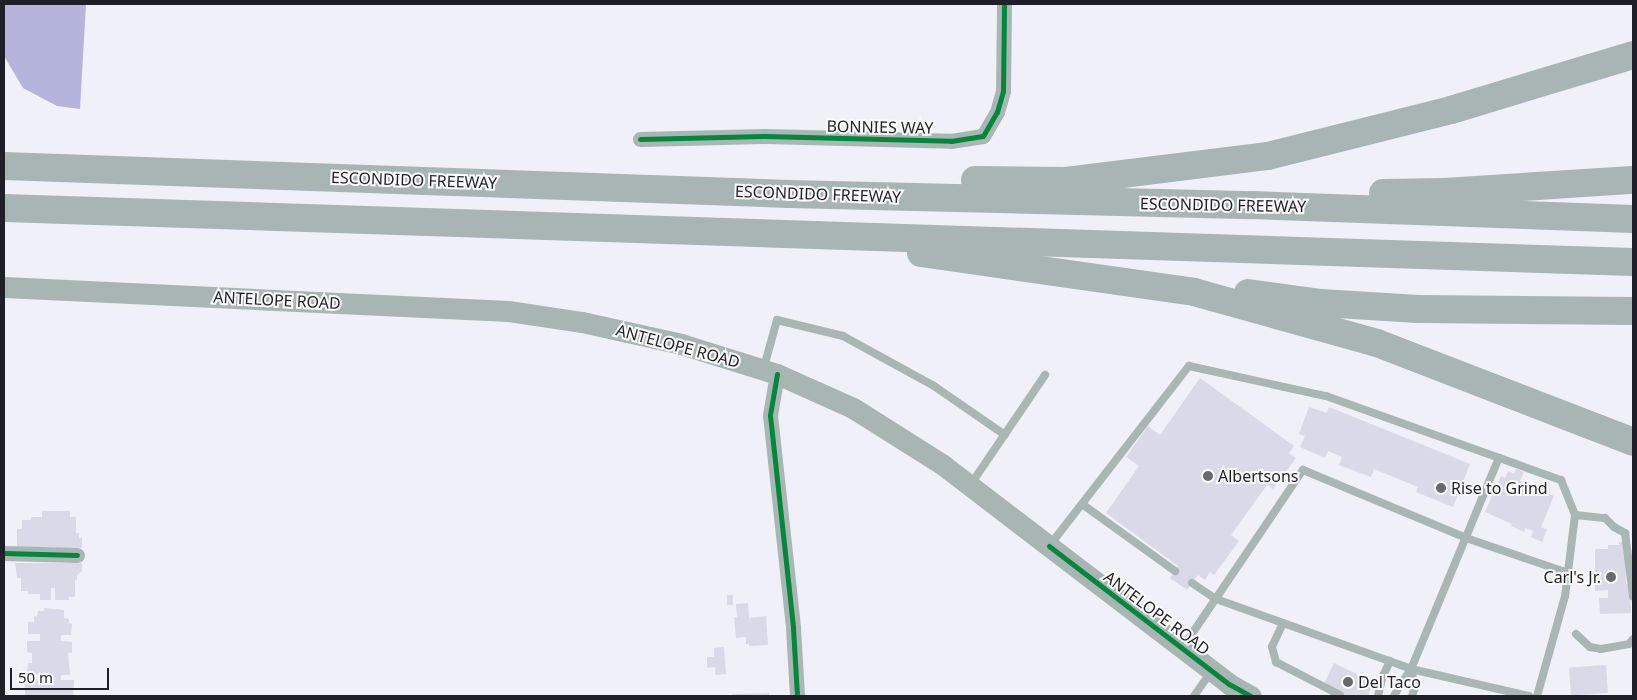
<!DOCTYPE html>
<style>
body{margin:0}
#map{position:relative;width:1637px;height:700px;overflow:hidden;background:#f0f0f8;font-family:"Noto Sans",sans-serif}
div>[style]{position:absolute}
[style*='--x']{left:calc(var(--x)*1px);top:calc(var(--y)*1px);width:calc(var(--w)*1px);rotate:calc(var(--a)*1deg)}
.water>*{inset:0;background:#b5b4dc}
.building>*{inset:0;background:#d9d9e7;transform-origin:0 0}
.service>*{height:8px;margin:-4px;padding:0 4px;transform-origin:4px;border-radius:4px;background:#aab6b3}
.minor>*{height:15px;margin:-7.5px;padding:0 7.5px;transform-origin:7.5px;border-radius:7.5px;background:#aab6b3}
.secondary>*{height:21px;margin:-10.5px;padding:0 10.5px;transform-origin:10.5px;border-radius:10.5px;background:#a9b5b2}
.motorway>*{height:28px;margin:-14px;padding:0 14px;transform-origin:14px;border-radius:14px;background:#a9b4b4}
.cycleway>*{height:5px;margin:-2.5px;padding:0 2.5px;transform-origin:2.5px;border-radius:2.5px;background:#00873e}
.dots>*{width:14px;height:14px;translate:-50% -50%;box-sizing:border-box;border:2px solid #fbfbfb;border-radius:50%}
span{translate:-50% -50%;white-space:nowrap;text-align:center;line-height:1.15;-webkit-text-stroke:4px #fbfbfb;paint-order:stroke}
.street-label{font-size:16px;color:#1f1f28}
.poi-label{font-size:16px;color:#1f1f28}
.left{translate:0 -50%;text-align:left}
.right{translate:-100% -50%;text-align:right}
.frame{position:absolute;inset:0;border:5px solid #1f1f28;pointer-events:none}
.scale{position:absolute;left:10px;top:668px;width:99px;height:22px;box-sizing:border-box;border:2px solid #1f1f28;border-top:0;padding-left:6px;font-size:15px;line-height:18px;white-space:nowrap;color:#1f1f28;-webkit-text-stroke:4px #fbfbfb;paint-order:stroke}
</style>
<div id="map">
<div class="water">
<i style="clip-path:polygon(4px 4px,86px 4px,80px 109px,57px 106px,23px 88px,4px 56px)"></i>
</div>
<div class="building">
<i style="clip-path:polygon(1200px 378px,1294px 446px,1289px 453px,1296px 458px,1273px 489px,1267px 485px,1231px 535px,1239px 541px,1214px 575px,1210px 572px,1205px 580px,1198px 575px,1187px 590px,1170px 578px,1178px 566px,1106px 513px,1139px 466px,1126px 457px,1148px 426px,1160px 435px)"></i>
<i style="clip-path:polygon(1309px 407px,1327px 413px,1329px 407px,1470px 464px,1453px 507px,1416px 492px,1418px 487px,1374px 469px,1371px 477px,1339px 465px,1342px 457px,1328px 451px,1325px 458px,1300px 447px,1305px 436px,1299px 434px)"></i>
<i style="clip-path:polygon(1516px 469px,1524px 472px,1520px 481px,1554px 496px,1541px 527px,1547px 530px,1542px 542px,1531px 537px,1533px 531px,1525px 528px,1524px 532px,1511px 526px,1512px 524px,1485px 512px,1501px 476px,1505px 478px,1508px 471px,1514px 474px)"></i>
<i style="clip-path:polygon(42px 511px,70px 511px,70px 517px,76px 517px,76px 533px,79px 533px,79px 538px,82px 538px,82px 548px,55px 549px,56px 547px,17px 547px,17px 529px,22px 529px,22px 520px,31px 520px,31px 517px,42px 517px)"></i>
<i style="clip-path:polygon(1625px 541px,1626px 584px,1630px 584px,1631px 613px,1600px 614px,1599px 598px,1608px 598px,1608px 590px,1595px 591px,1595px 549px,1608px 549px,1608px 545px,1619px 545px,1619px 542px)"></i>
<i style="clip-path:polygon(15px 563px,82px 563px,82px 571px,77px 575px,77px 580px,75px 580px,75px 597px,69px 597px,69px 600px,55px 600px,55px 588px,51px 588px,51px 600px,40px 600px,40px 594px,28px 594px,28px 591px,21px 591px,21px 578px,17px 578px)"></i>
<i style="left:727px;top:595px;width:6px;height:10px"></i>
<i style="clip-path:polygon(748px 603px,749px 618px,766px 616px,768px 645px,749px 646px,749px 644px,746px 644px,746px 637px,736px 638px,734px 617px,737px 617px,736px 604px)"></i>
<i style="clip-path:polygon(44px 608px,64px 610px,64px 618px,69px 619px,69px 623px,72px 624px,71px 635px,61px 635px,61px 641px,72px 642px,72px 653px,68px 653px,70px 675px,61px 675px,61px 680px,74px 680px,73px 696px,25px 696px,25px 679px,38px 679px,38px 675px,27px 675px,28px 663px,32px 663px,32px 653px,27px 652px,27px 641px,40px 641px,40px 634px,28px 634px,28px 622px,34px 622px,34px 616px,37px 617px,38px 611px,44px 611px)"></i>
<i style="clip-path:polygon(724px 647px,726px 674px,715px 675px,715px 667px,707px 668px,707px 657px,714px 657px,714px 648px)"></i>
<i style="clip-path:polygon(1334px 663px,1373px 682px,1368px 696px,1340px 696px,1324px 684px)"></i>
<i style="left:1606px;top:665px;width:28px;height:37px;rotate:86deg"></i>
<i style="clip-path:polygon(769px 693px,769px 696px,732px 696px,732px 694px)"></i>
</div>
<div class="service">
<i style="--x:764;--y:367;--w:49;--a:-74.5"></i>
<i style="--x:777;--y:320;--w:68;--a:13.6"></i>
<i style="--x:843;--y:336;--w:104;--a:28.8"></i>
<i style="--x:934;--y:386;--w:86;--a:34.6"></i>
<i style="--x:971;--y:484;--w:132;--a:-55.8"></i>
<i style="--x:1082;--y:504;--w:115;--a:35.8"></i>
<i style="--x:1575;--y:515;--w:30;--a:6"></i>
<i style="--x:1605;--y:518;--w:13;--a:45"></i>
<i style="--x:1614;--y:527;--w:13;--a:29"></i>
<i style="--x:1625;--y:533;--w:64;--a:82.8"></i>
<i style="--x:1050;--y:545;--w:227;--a:-52.2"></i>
<i style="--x:1189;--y:366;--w:140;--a:12.4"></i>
<i style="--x:1326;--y:396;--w:250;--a:19.7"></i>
<i style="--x:1561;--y:480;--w:38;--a:68"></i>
<i style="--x:1575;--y:515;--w:82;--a:97"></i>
<i style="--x:1565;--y:596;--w:104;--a:105.6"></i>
<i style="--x:1192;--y:583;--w:29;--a:34"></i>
<i style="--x:1216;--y:599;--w:207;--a:19.7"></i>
<i style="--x:1411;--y:669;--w:121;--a:12.9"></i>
<i style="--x:1283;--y:623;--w:26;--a:115"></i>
<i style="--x:1272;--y:647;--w:16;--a:75"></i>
<i style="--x:1276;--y:662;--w:72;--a:27.3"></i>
<i style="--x:1576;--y:634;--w:19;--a:43"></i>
<i style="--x:1590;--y:647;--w:11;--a:10"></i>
<i style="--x:1601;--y:649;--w:28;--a:-10"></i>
<i style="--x:1629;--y:644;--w:6;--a:-51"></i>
<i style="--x:1183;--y:647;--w:214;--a:-55.9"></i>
<i style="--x:1303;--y:470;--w:177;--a:22.6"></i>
<i style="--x:1466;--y:538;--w:108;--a:18.9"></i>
<i style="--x:1411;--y:669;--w:18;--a:77"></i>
<i style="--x:1415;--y:687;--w:9;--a:108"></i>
<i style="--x:1194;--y:696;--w:29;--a:-55"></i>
<i style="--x:1378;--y:696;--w:18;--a:-77"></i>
<i style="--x:1382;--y:678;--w:19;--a:-65"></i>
<i style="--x:1394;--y:696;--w:13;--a:-61"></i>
<i style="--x:1400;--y:685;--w:19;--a:-55"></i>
<i style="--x:1411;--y:669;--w:229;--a:-67.4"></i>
</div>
<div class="minor">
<i style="--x:640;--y:139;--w:125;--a:-1.4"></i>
<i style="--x:765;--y:136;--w:186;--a:1.5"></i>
<i style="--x:951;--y:141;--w:32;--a:-9"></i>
<i style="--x:983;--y:136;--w:28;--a:-60"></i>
<i style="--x:997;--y:112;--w:22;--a:-74"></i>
<i style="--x:1003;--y:91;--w:87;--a:-89.3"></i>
<i style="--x:777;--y:374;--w:42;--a:99.7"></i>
<i style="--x:770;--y:415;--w:214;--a:83.8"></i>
<i style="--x:793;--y:628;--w:68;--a:86.6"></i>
<i style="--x:4;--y:553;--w:73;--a:1.6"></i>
</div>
<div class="secondary">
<i style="--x:4;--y:287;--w:505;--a:2.73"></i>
<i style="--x:508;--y:311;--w:75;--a:8.5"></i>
<i style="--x:582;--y:322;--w:101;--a:12.5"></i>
<i style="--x:681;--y:344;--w:101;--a:17.4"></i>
<i style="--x:777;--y:374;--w:83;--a:24.1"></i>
<i style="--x:853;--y:408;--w:107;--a:32.3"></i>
<i style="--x:943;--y:465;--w:360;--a:37.4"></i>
<i style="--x:1229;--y:684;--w:25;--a:29"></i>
</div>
<div class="motorway">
<i style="--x:4;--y:166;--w:785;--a:2.04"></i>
<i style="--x:789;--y:194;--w:463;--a:1.4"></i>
<i style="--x:1252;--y:205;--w:381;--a:2.1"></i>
<i style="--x:975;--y:180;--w:91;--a:0.6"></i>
<i style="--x:1066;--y:181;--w:204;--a:-7.1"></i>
<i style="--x:1268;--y:156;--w:189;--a:-14.1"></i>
<i style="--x:1451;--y:110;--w:190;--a:-16.8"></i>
<i style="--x:1383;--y:193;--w:62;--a:-0.9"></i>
<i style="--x:1445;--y:192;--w:188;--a:-3.7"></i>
<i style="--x:4;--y:208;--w:1630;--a:1.9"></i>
<i style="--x:921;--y:253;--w:276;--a:8.1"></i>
<i style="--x:1194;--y:292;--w:190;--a:15.6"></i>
<i style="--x:1377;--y:343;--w:274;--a:21.1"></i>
<i style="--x:1248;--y:293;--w:74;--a:7.8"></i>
<i style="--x:1321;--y:303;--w:97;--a:3.5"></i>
<i style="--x:1418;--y:309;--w:215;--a:0.5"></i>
</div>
<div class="cycleway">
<i style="--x:640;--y:139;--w:125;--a:-1.4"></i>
<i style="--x:765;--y:136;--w:186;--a:1.5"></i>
<i style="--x:951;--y:141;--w:32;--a:-9"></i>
<i style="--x:983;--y:136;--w:28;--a:-60"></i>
<i style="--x:997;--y:112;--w:22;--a:-74"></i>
<i style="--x:1003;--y:91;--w:87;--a:-89.3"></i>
<i style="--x:777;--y:374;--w:42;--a:99.7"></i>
<i style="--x:770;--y:415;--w:214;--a:83.8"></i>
<i style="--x:793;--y:628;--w:68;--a:86.6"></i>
<i style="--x:1049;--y:546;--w:227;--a:37.5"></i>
<i style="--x:1229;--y:684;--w:25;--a:29"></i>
<i style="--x:4;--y:553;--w:73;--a:1.6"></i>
</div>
<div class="dots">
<i style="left:1208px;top:476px;background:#686871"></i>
<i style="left:1441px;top:488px;background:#686871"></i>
<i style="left:1611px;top:577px;background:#686871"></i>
<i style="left:1348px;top:682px;background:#686871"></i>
</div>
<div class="street-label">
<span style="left:880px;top:127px;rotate:1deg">BONNIES WAY</span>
<span style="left:414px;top:180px;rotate:2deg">ESCONDIDO FREEWAY</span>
<span style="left:818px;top:194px;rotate:2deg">ESCONDIDO FREEWAY</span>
<span style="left:1223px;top:205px;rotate:1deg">ESCONDIDO FREEWAY</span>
<span style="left:277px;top:300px;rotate:3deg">ANTELOPE ROAD</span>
<span style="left:678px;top:346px;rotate:15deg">ANTELOPE ROAD</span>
<span style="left:1157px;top:613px;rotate:37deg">ANTELOPE ROAD</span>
</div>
<div class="poi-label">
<span class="left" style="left:1218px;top:476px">Albertsons</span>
<span class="left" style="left:1451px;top:488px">Rise to Grind</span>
<span class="right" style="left:1601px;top:577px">Carl's Jr.</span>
<span class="left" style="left:1358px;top:682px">Del Taco</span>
</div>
<div class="frame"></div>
<div class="scale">50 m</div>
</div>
